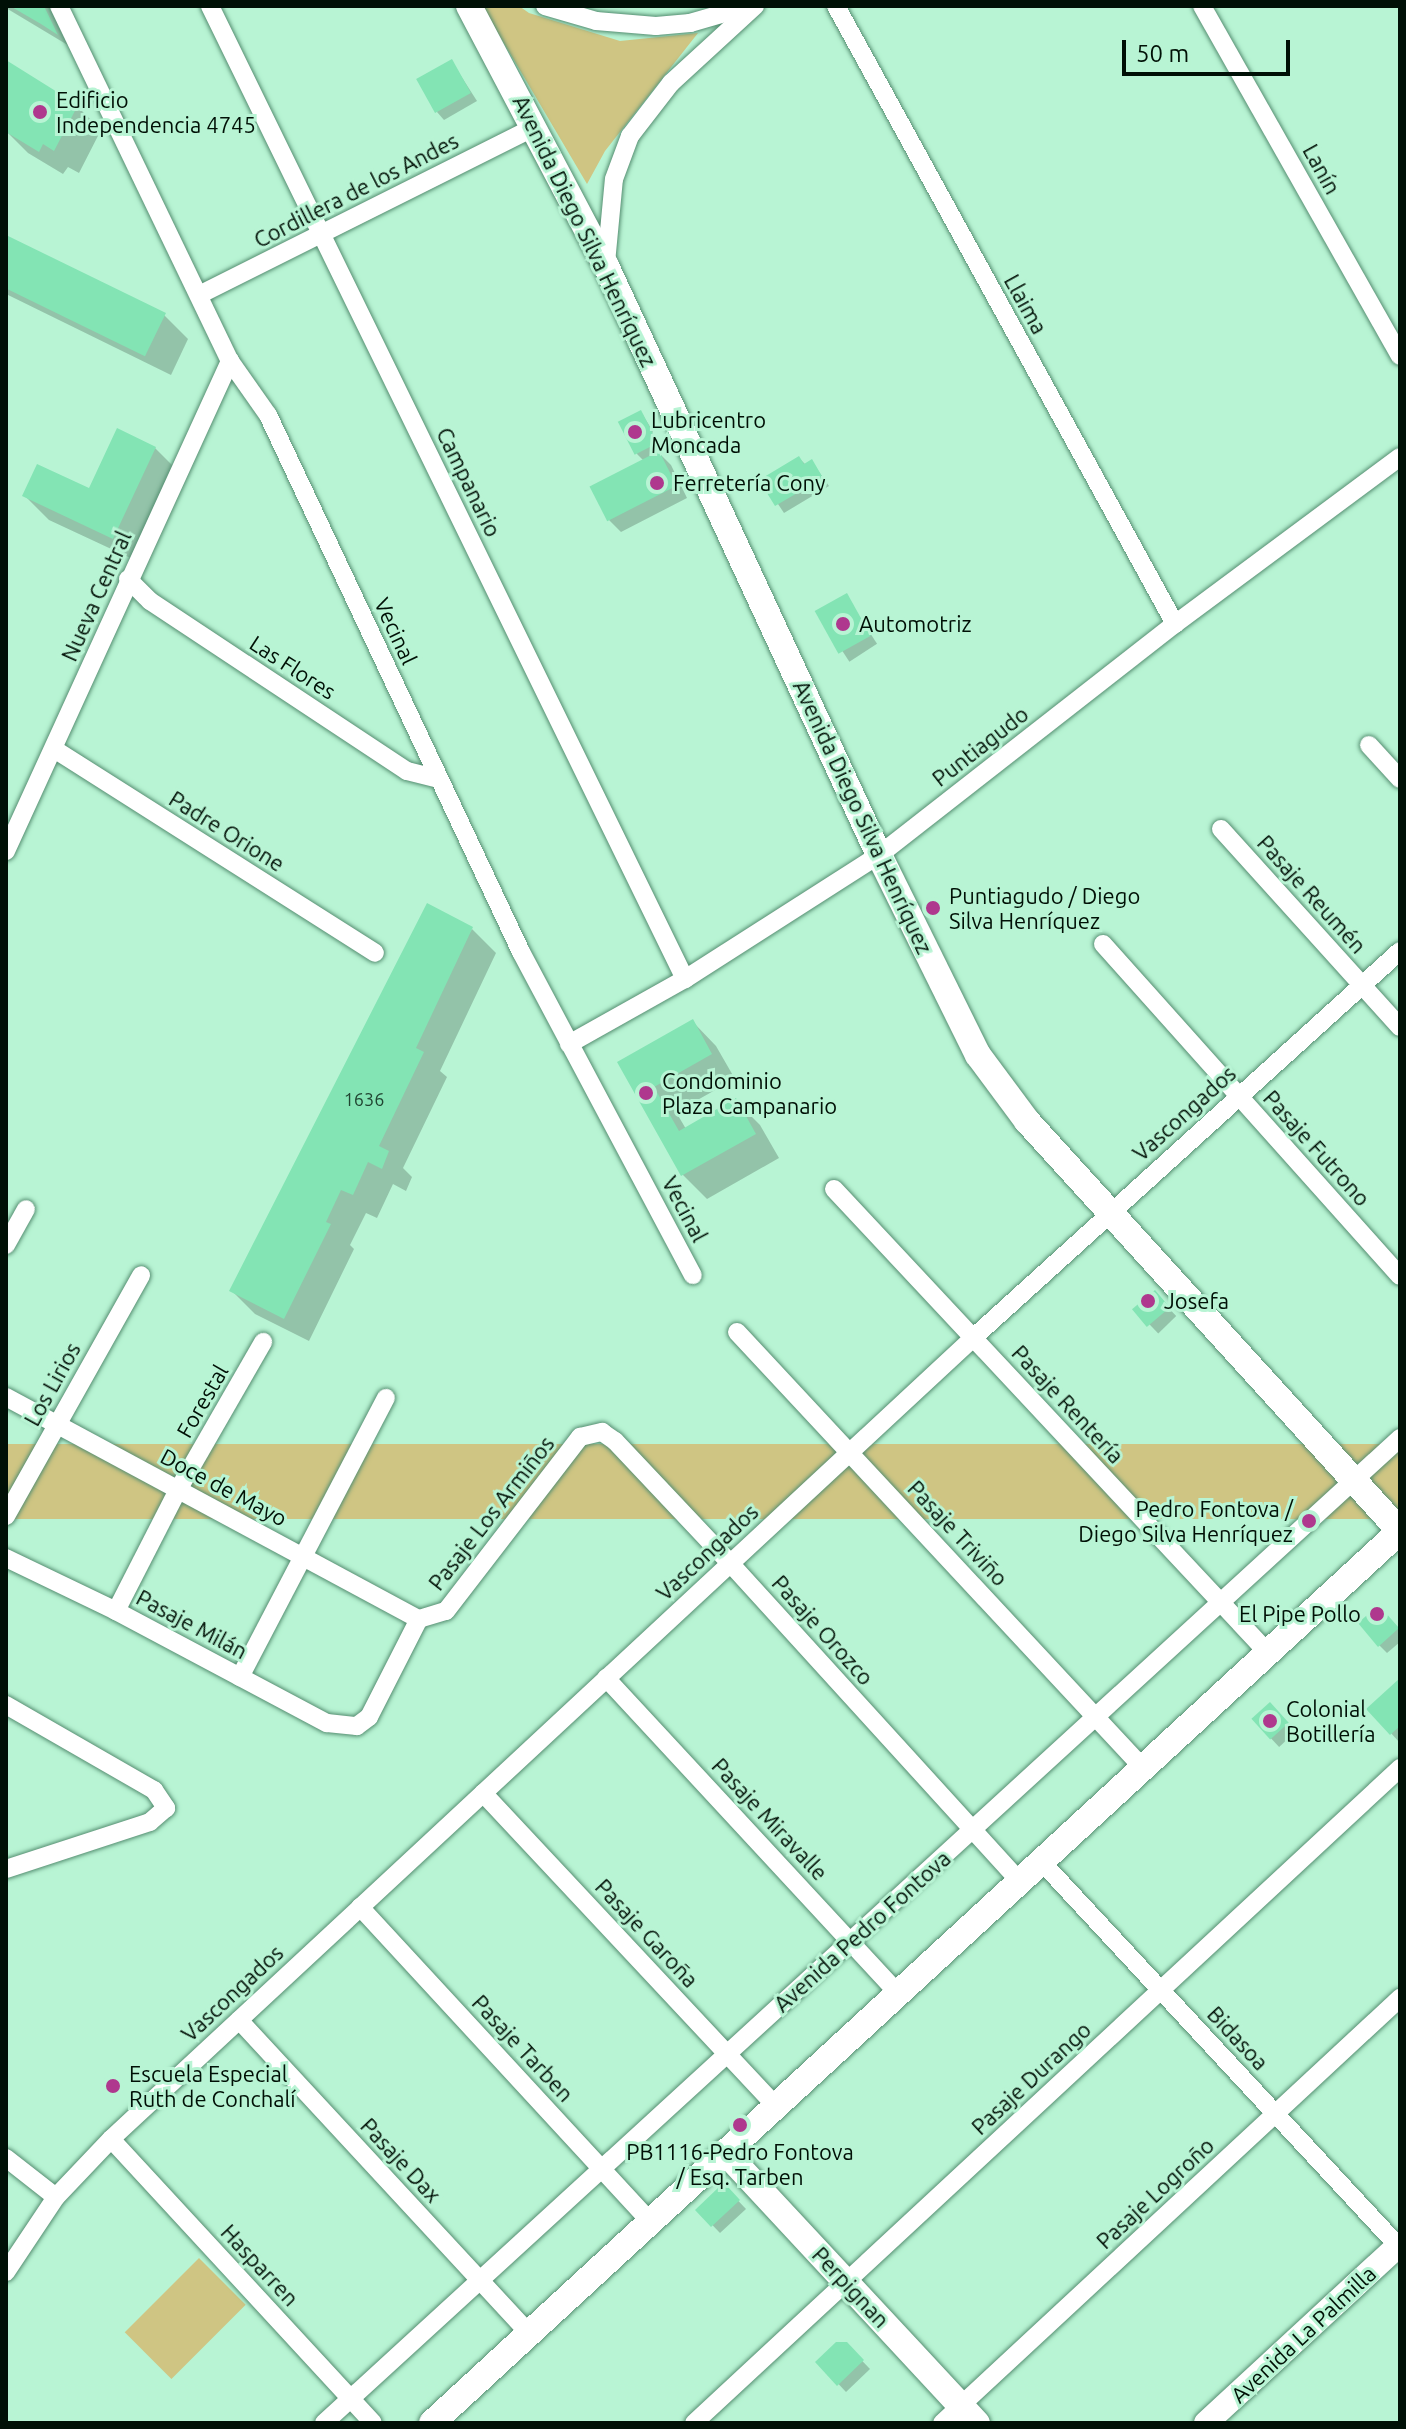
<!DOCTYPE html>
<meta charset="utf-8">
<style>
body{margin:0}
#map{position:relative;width:1406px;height:2429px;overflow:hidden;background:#b8f4d4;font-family:Ubuntu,sans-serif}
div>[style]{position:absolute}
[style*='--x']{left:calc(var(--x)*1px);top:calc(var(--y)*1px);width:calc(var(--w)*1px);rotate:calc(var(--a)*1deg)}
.green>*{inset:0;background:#cfc583;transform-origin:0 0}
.shadow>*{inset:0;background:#0003;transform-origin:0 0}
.building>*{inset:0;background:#83e4b4;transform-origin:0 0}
.roads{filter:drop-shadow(0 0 2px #558e71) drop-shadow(0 0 2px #558e71)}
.minor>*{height:18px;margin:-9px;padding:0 9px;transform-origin:9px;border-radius:9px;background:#fff}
.tertiary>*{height:24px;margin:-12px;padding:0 12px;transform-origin:12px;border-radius:12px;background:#fff}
.secondary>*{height:26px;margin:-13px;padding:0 13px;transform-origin:13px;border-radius:13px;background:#fff}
.dots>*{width:22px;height:22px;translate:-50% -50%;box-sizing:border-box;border:4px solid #b8f4d4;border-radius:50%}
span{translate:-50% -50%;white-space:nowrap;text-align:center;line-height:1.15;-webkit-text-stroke:6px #b8f4d4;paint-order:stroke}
.number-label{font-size:18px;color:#214532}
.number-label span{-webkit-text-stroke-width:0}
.poi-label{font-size:22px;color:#001006}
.left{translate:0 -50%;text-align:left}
.right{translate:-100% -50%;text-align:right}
.street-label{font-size:22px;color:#001006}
.frame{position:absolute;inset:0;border:8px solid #001006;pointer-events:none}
.scale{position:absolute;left:1122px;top:40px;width:168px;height:36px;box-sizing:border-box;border:4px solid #001006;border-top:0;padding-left:10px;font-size:24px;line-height:28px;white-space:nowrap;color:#001006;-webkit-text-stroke:6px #b8f4d4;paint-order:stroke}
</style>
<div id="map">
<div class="green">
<i style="clip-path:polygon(482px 6px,519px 6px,529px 13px,620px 41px,698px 33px,605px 151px,587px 184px)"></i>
<i style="left:1400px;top:1444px;width:75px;height:1451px;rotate:90deg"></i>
<i style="left:199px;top:2258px;width:66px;height:105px;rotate:45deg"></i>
</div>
<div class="shadow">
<i style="clip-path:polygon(6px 6px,51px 6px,71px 47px,6px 8px)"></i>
<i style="clip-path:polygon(452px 62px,477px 101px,444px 120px,437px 112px)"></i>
<i style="clip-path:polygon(6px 63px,77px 106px,101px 130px,79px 173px,68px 167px,63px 174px,28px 153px,6px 131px)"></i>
<i style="clip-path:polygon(6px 237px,164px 315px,188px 339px,171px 375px,6px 294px)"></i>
<i style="clip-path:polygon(641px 412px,665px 451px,660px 454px,671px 465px,687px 498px,621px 532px,609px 520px,644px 461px,637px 454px)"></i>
<i style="clip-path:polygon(155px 448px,179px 472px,137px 561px,49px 520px,25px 496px,90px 491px)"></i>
<i style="clip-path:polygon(799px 458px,806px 465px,812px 462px,829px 486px,784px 513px,762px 480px)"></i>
<i style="left:846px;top:596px;width:57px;height:33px;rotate:57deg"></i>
<i style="clip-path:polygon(472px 929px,496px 953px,440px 1071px,447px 1077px,403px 1168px,412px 1177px,406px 1191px,393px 1184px,377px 1218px,366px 1213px,350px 1245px,354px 1249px,309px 1341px,255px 1314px,231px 1290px)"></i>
<i style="clip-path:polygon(693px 1022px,716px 1046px,735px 1079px,676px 1112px,686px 1129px,736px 1101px,760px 1125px,779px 1158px,707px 1199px,683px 1175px,620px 1063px)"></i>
<i style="left:1154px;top:1293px;width:32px;height:25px;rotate:46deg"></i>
<i style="clip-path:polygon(1393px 1622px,1400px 1630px,1400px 1642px,1387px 1653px,1379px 1645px)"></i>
<i style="clip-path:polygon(1400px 1681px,1400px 1743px,1369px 1709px)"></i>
<i style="left:1270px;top:1705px;width:37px;height:22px;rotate:47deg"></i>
<i style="clip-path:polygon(727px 2189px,746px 2209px,720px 2233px,698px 2210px)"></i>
<i style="clip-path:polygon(846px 2344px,870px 2369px,846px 2392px,818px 2362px)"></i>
</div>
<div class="building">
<i style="clip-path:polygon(10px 6px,44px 6px,58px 35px,41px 24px)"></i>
<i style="left:452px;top:59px;width:39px;height:41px;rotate:61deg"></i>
<i style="clip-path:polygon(6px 60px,78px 105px,54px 151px,43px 144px,39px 152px,6px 132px)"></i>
<i style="left:6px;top:235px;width:178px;height:48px;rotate:26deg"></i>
<i style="left:641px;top:410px;width:37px;height:26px;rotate:63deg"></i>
<i style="clip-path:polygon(117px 428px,156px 447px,113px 539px,22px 496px,37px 464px,89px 488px)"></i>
<i style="left:659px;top:451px;width:39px;height:78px;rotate:63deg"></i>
<i style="clip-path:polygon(799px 456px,804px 464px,812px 459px,823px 478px,775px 506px,759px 480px)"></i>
<i style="left:847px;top:593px;width:49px;height:37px;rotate:61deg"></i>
<i style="clip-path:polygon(427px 903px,473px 927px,416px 1048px,424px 1052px,379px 1146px,389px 1151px,382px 1169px,368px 1162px,353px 1195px,341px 1190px,326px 1222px,331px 1224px,284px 1319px,229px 1291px)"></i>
<i style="clip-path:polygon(693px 1019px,712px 1054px,654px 1087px,679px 1131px,736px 1098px,756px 1134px,681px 1176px,617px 1062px)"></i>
<i style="left:1155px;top:1290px;width:23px;height:30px;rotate:50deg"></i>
<i style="clip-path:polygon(1374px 1609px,1385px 1612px,1399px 1628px,1378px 1647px,1358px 1623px)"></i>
<i style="clip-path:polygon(1400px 1678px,1400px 1726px,1390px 1735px,1366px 1709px)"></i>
<i style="left:1270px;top:1702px;width:28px;height:25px;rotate:48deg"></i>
<i style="clip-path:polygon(719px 2187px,728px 2187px,740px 2200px,711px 2227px,695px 2210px)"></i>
<i style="clip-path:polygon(836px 2342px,847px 2342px,864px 2360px,837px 2386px,815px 2362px)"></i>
</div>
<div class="roads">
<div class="minor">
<i style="--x:59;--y:6;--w:394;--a:64.3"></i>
<i style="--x:230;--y:361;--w:66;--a:54.9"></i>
<i style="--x:268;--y:415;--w:594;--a:64.77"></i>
<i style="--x:521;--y:952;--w:366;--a:62"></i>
<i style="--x:210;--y:6;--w:1083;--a:63.98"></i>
<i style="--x:545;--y:6;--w:53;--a:16.4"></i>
<i style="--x:596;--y:21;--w:60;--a:4.8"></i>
<i style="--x:656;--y:26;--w:34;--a:-5"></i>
<i style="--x:690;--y:23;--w:61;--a:-16.1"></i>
<i style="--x:836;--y:6;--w:705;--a:61.25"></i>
<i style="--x:1202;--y:6;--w:402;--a:60.5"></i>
<i style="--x:606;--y:263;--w:84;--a:-84.6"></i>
<i style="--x:614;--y:179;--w:46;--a:-69.6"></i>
<i style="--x:630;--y:136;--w:67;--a:-52.3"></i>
<i style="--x:671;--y:83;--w:114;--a:-42.5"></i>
<i style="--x:199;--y:295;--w:375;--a:-26.6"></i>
<i style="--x:128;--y:579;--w:31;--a:45"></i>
<i style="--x:150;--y:601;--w:308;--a:33.5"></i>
<i style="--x:407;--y:771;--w:33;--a:14"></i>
<i style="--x:1369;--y:745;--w:46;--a:47.6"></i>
<i style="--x:54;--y:749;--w:380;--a:32.4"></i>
<i style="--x:1221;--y:829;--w:267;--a:47.9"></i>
<i style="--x:6;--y:851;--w:539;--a:-65.43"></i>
<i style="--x:1103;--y:944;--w:445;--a:48.2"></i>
<i style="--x:569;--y:1044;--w:133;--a:-29.3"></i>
<i style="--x:685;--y:979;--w:230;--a:-32.6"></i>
<i style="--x:879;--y:855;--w:375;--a:-38"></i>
<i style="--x:1175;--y:624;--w:280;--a:-36.6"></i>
<i style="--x:834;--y:1189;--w:635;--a:46.91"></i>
<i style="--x:6;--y:1245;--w:41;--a:-60.9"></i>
<i style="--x:737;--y:1332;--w:596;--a:47.04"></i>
<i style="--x:6;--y:1397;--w:469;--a:28.3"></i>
<i style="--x:6;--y:1516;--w:276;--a:-60.7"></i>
<i style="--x:6;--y:1558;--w:122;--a:25.7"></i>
<i style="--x:116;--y:1611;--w:239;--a:28"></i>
<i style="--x:327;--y:1723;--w:30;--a:6"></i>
<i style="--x:357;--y:1726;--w:15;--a:-37"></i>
<i style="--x:369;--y:1717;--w:110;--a:-63"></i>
<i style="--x:419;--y:1619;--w:28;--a:-17"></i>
<i style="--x:446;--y:1611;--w:220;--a:-52.4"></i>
<i style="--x:580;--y:1437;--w:23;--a:-13"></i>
<i style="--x:602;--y:1432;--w:16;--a:35"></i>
<i style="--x:615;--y:1441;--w:168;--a:46.7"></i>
<i style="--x:730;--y:1563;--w:430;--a:47.7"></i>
<i style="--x:116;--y:1611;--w:136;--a:-62.9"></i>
<i style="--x:178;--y:1490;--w:171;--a:-60.1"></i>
<i style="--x:240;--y:1677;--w:315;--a:-62.4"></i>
<i style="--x:606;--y:1678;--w:430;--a:47.2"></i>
<i style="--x:6;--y:1705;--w:171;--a:29.9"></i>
<i style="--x:154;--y:1790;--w:22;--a:56"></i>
<i style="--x:166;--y:1808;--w:21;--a:139"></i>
<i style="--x:150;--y:1822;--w:151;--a:161.9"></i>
<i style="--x:483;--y:1793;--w:427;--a:46.9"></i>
<i style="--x:1041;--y:1861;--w:528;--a:47.15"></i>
<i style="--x:360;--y:1907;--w:427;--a:47.3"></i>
<i style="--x:239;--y:2020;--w:427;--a:47.2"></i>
<i style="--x:111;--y:2139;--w:386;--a:47.3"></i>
<i style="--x:6;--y:2158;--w:63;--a:38"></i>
<i style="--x:6;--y:2272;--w:90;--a:-56.3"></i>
<i style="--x:56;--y:2197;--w:80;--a:-46.5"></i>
<i style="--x:111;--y:2139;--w:1177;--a:-42.9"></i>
<i style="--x:973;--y:1338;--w:576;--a:-42.19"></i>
<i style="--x:324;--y:2423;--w:1459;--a:-42.47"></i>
<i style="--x:694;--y:2423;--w:963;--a:-42.85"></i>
<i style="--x:942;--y:2423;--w:625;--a:-42.86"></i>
</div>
<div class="tertiary">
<i style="--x:1206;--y:2423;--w:264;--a:-42.7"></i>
</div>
<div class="secondary">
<i style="--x:469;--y:6;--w:294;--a:62.2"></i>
<i style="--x:606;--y:266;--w:649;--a:65.13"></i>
<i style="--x:879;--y:855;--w:223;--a:63.7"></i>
<i style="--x:978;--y:1055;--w:82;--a:53.4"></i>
<i style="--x:1027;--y:1121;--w:554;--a:47.71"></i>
<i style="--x:725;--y:2152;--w:370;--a:47.1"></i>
<i style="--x:432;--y:2423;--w:1316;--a:-42.66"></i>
</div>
</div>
<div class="dots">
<i style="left:40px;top:112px;background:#af388e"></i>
<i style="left:635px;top:432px;background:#af388e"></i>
<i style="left:657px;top:483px;background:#af388e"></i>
<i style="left:843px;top:624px;background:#af388e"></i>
<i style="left:933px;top:908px;background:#af388e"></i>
<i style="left:646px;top:1093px;background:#af388e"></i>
<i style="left:1148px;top:1301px;background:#af388e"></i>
<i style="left:1309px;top:1521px;background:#af388e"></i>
<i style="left:1377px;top:1614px;background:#af388e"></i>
<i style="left:1270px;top:1721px;background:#af388e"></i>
<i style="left:113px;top:2086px;background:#af388e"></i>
<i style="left:740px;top:2125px;background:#af388e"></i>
</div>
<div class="number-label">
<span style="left:364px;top:1099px">1636</span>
</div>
<div class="poi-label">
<span class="left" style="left:56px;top:112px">Edificio<br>Independencia 4745</span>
<span class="left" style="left:651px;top:432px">Lubricentro<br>Moncada</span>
<span class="left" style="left:673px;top:483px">Ferretería Cony</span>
<span class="left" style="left:859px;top:624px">Automotriz</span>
<span class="left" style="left:949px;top:908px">Puntiagudo / Diego<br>Silva Henríquez</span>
<span class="left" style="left:662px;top:1093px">Condominio<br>Plaza Campanario</span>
<span class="left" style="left:1164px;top:1301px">Josefa</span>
<span class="right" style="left:1293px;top:1521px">Pedro Fontova /<br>Diego Silva Henríquez</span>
<span class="right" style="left:1361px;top:1614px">El Pipe Pollo</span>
<span class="left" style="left:1286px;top:1721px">Colonial<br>Botillería</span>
<span class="left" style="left:129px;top:2086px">Escuela Especial<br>Ruth de Conchalí</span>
<span style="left:740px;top:2164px">PB1116-Pedro Fontova<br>/ Esq. Tarben</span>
</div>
<div class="street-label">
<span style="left:1322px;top:169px;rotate:61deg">Lanín</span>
<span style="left:356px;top:190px;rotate:-27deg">Cordillera de los Andes</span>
<span style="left:585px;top:231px;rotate:64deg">Avenida Diego Silva Henríquez</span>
<span style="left:1026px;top:304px;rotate:61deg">Llaima</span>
<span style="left:469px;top:482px;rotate:64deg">Campanario</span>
<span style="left:96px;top:596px;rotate:-66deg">Nueva Central</span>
<span style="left:396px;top:631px;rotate:65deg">Vecinal</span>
<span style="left:293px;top:667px;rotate:33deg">Las Flores</span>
<span style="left:980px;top:746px;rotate:-38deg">Puntiagudo</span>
<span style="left:863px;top:817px;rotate:65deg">Avenida Diego Silva Henríquez</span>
<span style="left:227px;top:831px;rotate:32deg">Padre Orione</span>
<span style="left:1312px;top:894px;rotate:48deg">Pasaje Reumén</span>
<span style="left:1184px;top:1113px;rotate:-42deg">Vascongados</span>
<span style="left:1317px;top:1148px;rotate:48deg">Pasaje Futrono</span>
<span style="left:685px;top:1209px;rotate:62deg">Vecinal</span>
<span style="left:52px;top:1384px;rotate:-61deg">Los Lirios</span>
<span style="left:202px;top:1401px;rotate:-60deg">Forestal</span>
<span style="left:1068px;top:1404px;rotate:47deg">Pasaje Rentería</span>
<span style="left:224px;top:1487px;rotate:28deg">Doce de Mayo</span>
<span style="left:491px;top:1513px;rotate:-52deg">Pasaje Los Armiños</span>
<span style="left:958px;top:1533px;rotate:47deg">Pasaje Triviño</span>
<span style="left:707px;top:1552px;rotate:-43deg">Vascongados</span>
<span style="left:192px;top:1624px;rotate:28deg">Pasaje Milán</span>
<span style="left:823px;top:1630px;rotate:48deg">Pasaje Orozco</span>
<span style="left:770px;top:1819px;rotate:47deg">Pasaje Miravalle</span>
<span style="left:862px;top:1931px;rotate:-42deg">Avenida Pedro Fontova</span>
<span style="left:647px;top:1933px;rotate:47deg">Pasaje Garoña</span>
<span style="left:232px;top:1993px;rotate:-43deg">Vascongados</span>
<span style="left:1238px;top:2038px;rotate:47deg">Bidasoa</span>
<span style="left:523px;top:2048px;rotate:47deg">Pasaje Tarben</span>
<span style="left:1031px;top:2078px;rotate:-43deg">Pasaje Durango</span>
<span style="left:401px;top:2160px;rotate:47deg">Pasaje Dax</span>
<span style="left:1155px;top:2193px;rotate:-43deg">Pasaje Logroño</span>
<span style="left:260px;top:2265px;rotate:47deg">Hasparren</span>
<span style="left:851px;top:2287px;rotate:47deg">Perpignan</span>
<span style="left:1303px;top:2334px;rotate:-43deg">Avenida La Palmilla</span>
</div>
<div class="frame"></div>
<div class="scale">50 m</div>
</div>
